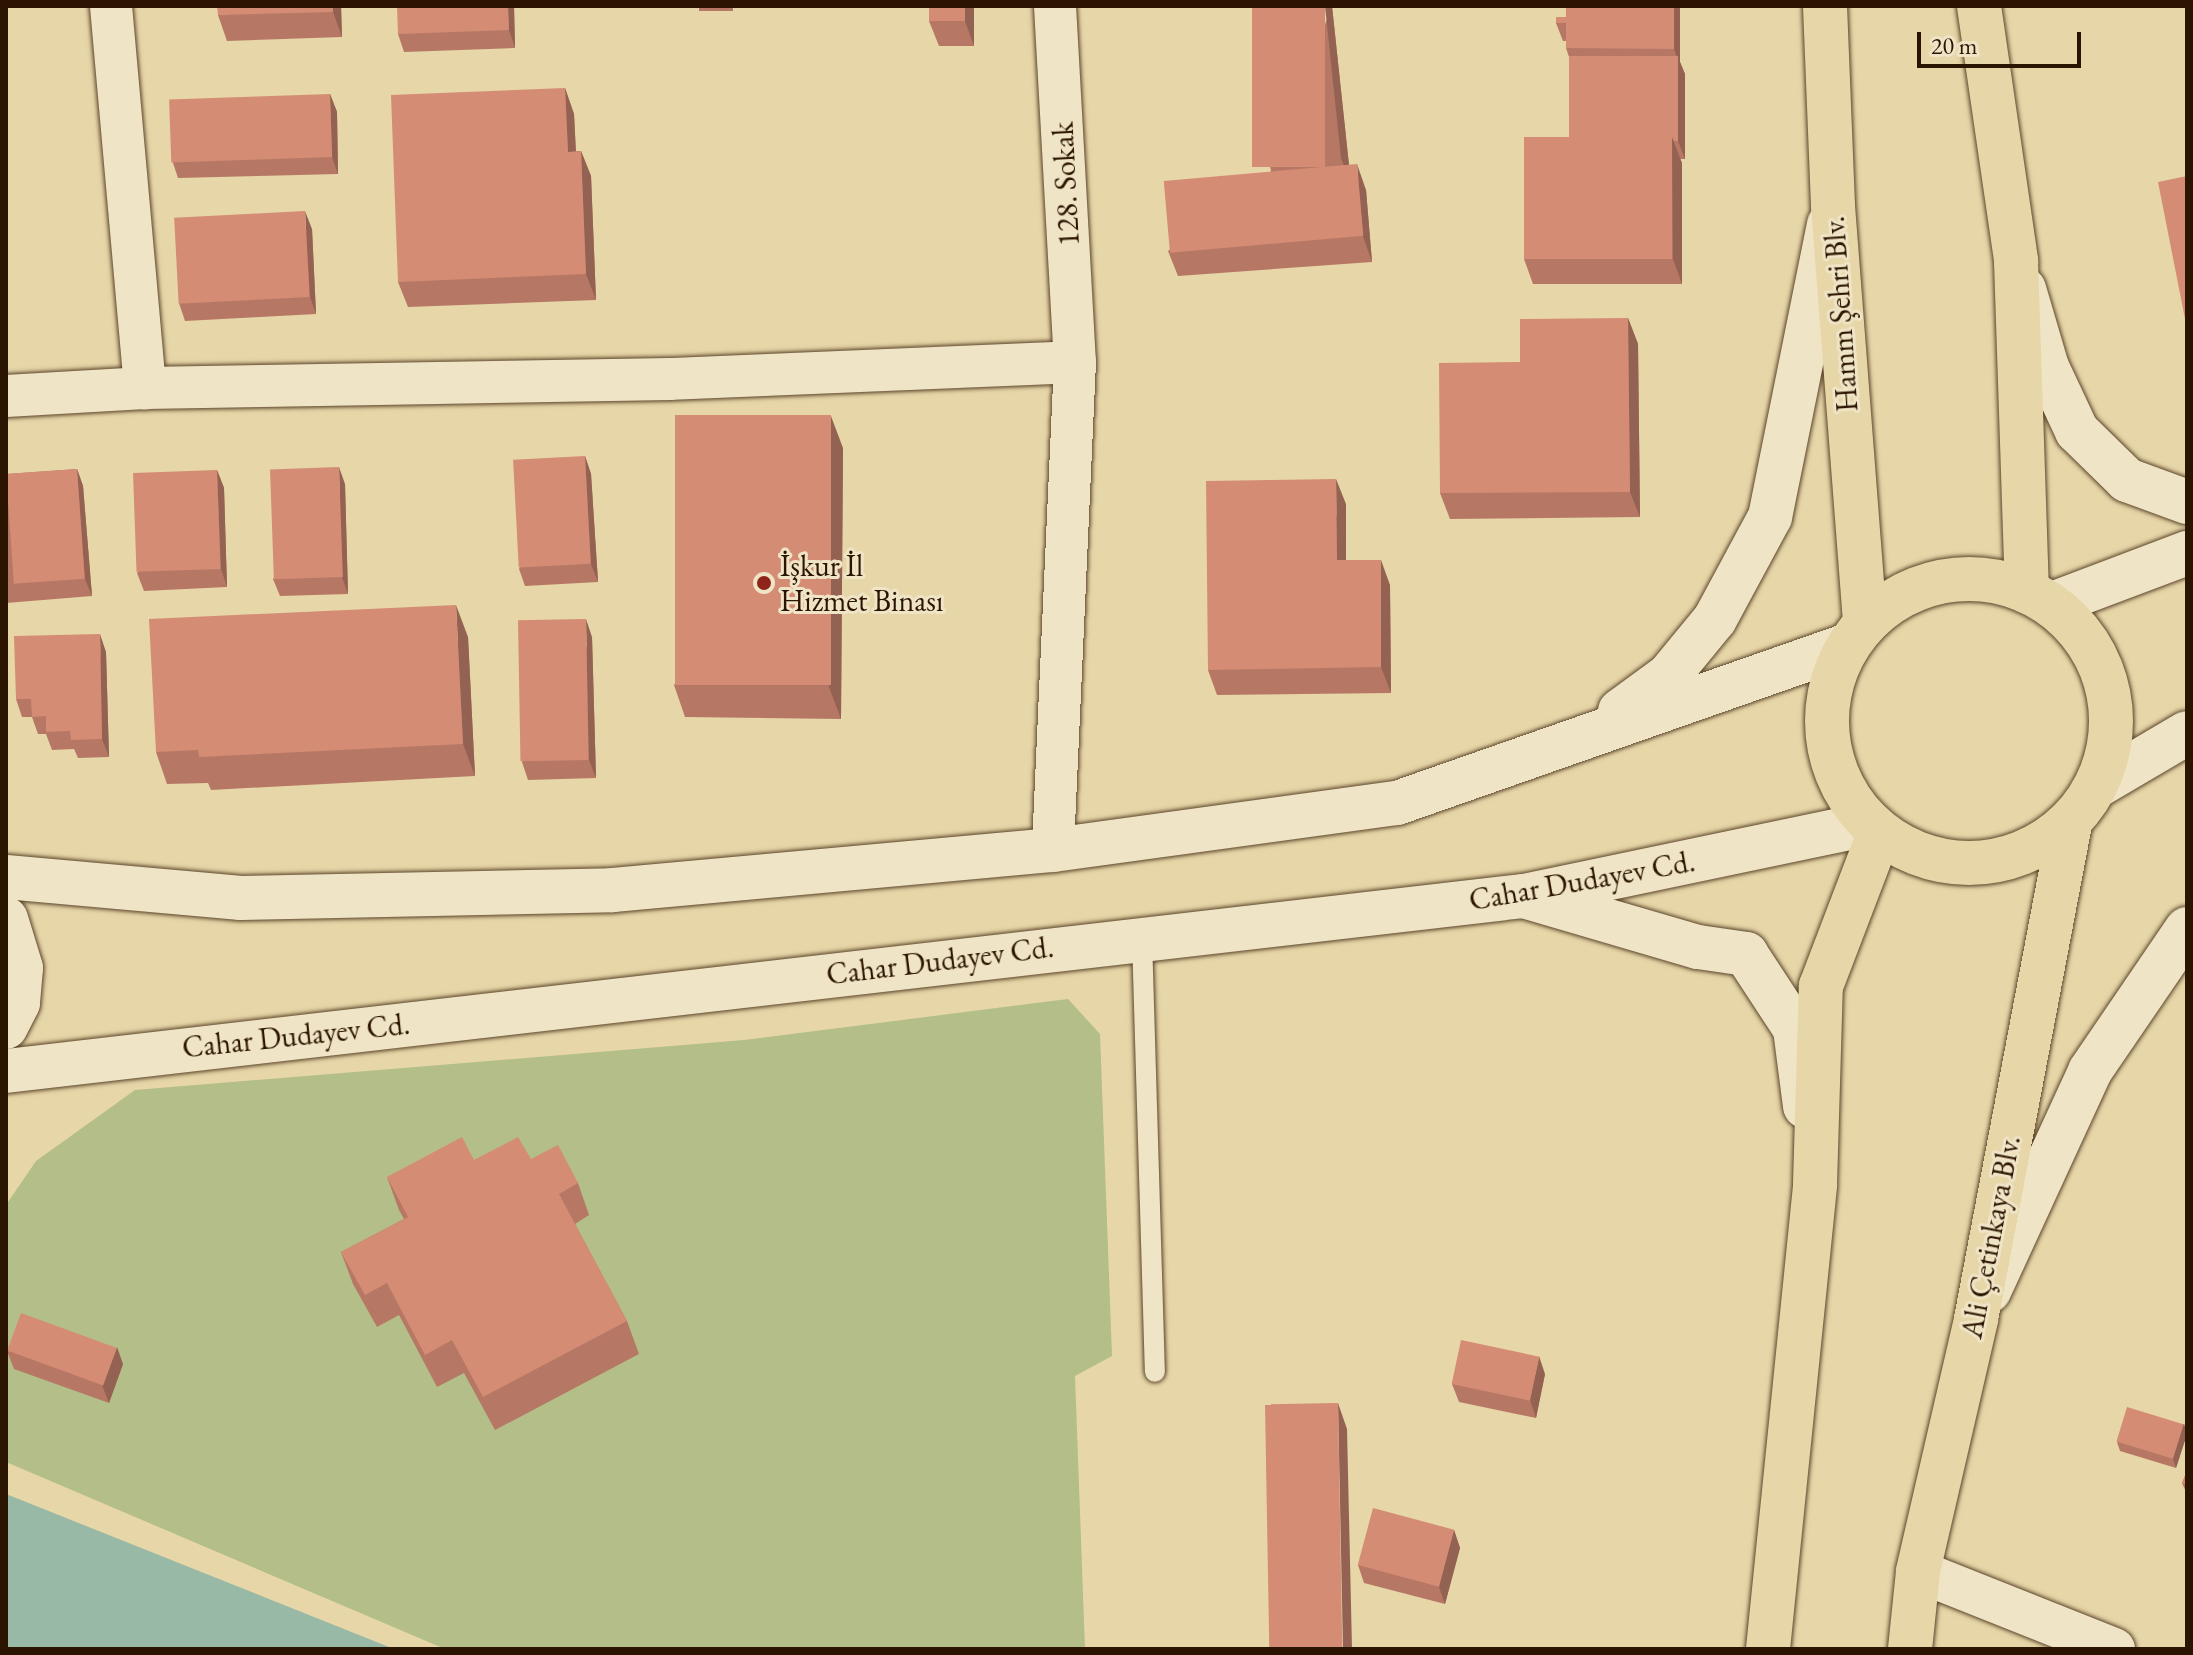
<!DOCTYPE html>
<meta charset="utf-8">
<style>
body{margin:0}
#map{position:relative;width:2193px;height:1655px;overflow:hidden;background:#e7d6a8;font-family:"EB Garamond",serif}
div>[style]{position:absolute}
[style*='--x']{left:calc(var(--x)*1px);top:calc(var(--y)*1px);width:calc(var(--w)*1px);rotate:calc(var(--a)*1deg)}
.green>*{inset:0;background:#b3be89}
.water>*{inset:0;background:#97b9a5}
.roads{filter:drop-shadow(0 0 2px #5b452a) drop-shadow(0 0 2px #5b452a)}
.service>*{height:20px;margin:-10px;padding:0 10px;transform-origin:10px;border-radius:10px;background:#efe4c6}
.minor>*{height:42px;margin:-21px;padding:0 21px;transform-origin:21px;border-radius:21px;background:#efe4c6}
.secondary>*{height:44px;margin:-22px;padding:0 22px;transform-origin:22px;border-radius:22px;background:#efe4c6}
.primary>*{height:44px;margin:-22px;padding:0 22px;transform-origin:22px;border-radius:22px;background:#e7d6a8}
.primary>.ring{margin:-22px;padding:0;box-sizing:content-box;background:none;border:44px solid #e7d6a8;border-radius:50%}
.wall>*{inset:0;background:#b67865;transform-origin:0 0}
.shaded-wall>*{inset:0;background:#946252}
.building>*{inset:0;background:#d48c75;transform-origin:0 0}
.dots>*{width:22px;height:22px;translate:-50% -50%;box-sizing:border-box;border:4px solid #efe4c6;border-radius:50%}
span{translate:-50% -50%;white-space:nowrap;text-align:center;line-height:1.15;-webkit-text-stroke:6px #efe4c6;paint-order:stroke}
.street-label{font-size:30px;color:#2c1500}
.poi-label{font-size:30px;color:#2c1500}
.left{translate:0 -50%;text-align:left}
.frame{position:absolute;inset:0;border:8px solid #2c1500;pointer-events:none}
.scale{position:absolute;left:1917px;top:32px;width:164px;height:36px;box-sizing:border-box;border:4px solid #2c1500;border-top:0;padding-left:10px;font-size:24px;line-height:28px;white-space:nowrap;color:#2c1500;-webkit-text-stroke:6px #efe4c6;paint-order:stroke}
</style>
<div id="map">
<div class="green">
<i style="clip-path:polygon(1068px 999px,1100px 1034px,1112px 1356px,1075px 1376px,1085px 1649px,445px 1649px,6px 1462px,6px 1205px,36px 1161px,135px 1090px,744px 1040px)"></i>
</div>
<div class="water">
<i style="clip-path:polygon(6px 1494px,394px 1649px,6px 1649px)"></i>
</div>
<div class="roads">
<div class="service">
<i style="--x:1142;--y:938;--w:434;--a:88.3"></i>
</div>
<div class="minor">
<i style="--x:111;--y:6;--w:384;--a:84.9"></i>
<i style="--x:1055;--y:6;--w:357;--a:86.8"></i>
<i style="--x:6;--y:396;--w:139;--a:-3.3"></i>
<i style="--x:145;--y:388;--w:525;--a:-0.98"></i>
<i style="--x:670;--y:379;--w:405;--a:-2.4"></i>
<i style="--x:1075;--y:362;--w:488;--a:92.6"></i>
<i style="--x:1918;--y:1571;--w:211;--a:21.7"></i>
</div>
<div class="secondary">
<i style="--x:2024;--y:289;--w:81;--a:73.6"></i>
<i style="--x:2047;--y:367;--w:71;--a:64.9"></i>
<i style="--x:2077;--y:431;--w:70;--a:44.4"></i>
<i style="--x:2127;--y:480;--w:64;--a:20.1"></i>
<i style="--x:2052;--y:604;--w:144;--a:-20.7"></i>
<i style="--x:1620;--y:711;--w:61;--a:-36.3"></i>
<i style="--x:1669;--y:675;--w:72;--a:-50.6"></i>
<i style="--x:1715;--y:619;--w:116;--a:-61.7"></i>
<i style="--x:1770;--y:517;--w:299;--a:-78.6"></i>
<i style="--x:2097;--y:786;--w:104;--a:-30.5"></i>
<i style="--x:6;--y:877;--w:236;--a:5.1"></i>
<i style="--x:241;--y:898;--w:372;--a:-1.2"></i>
<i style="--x:613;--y:890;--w:442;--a:-5.2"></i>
<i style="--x:1053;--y:850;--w:347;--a:-7.8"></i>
<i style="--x:1397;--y:803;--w:476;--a:-19.3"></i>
<i style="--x:1530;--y:898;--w:175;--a:16.3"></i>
<i style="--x:1698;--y:947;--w:49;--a:8.3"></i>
<i style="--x:1746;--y:954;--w:90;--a:56.8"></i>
<i style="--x:1795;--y:1029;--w:78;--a:82.6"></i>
<i style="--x:6;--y:919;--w:51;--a:73"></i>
<i style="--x:21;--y:968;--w:35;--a:95"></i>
<i style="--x:18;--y:1003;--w:27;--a:117"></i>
<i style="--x:6;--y:1071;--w:1528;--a:-6.58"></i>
<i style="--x:1524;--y:896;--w:352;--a:-11.8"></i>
<i style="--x:1989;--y:1291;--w:242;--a:-65.3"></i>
<i style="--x:2090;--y:1071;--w:172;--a:-55.7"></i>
</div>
<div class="primary">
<i style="--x:1825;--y:6;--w:200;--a:87.7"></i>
<i style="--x:1833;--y:206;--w:417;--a:85.6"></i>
<i style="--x:1979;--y:6;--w:258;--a:81.7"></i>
<i style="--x:2016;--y:261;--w:330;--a:88.1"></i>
<i class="ring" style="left:1827px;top:579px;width:240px;height:240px"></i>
<i style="--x:1768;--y:1649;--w:467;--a:-84.2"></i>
<i style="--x:1815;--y:1184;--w:198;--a:-88.3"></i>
<i style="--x:1821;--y:986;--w:163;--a:-69.1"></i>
<i style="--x:1910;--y:1649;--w:78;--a:-84.1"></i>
<i style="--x:1918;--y:1571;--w:259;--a:-77"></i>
<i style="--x:1976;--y:1319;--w:504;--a:-79.25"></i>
</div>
</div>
<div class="wall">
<i style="clip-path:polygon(341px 6px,342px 37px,227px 41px,218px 15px)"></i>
<i style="clip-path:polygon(514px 6px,515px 48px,404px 52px,398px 34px)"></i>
<i style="left:699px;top:6px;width:34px;height:5px"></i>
<i style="clip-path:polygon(974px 6px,974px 46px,939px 46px,929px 21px)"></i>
<i style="clip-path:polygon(1332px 6px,1349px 165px,1366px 190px,1372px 262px,1178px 276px,1168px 251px,1271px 171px,1270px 166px)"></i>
<i style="clip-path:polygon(1680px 7px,1680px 62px,1685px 74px,1685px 159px,1680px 159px,1682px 163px,1682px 284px,1533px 284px,1524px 259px,1569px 138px,1569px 57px,1566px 48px,1566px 41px,1563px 41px,1556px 23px,1566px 17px)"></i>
<i style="clip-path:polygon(565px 88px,574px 114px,576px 151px,581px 151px,591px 176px,596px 300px,408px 307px,398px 282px)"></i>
<i style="clip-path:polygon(330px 94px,337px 112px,338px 174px,178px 178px,172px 160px)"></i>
<i style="clip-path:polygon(312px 229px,316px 314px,185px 321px,179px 303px)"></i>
<i style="clip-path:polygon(1628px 318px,1638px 344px,1640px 517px,1450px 519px,1440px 493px,1520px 362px)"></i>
<i style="clip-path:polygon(843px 448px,841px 719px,685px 717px,674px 685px)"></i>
<i style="clip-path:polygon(585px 456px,591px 474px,598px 582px,525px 586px,519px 569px)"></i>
<i style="clip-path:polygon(77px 469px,83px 486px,92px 596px,6px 603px,6px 474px)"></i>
<i style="clip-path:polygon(217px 470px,224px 488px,227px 587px,144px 591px,137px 573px)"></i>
<i style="clip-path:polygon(345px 484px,348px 594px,280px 596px,273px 579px)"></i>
<i style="clip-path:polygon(1346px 504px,1346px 560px,1390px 585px,1391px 693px,1217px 695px,1208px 670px)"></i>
<i style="clip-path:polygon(468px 637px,475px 776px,211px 790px,208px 783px,167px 784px,156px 752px)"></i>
<i style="clip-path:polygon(592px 637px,596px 778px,528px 780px,522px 762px)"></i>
<i style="clip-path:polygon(106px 652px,109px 757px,78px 758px,74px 749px,52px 750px,46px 734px,38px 734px,32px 717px,22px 717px,16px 699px)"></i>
<i style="clip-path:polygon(531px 1159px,578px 1183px,589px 1215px,575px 1224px,627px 1321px,639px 1354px,495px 1430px,464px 1373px,437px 1387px,399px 1315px,377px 1327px,353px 1284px,341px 1252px,404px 1219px,399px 1210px,387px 1177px)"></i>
<i style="clip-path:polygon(7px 1351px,123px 1364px,109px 1403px,14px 1369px)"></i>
<i style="clip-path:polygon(1545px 1374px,1536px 1418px,1459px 1402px,1452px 1384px)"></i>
<i style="clip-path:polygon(2184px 1424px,2187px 1434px,2176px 1468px,2120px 1451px,2117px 1442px)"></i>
<i style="clip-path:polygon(2187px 1471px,2187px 1492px,2186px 1492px,2182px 1483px)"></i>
<i style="clip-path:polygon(1454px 1530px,1460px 1548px,1445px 1604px,1364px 1583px,1358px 1565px)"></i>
</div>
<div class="shaded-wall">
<i style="clip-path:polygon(333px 6px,341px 6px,342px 37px,333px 12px)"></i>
<i style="clip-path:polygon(508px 6px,514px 6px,515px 48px,509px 30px)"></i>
<i style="clip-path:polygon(965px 6px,974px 6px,974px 46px,965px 21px)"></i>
<i style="clip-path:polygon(1325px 6px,1332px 6px,1351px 184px,1341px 158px)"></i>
<i style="clip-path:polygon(1674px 6px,1680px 6px,1680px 62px,1685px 74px,1685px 159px,1678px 141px,1678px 60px,1674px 49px)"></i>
<i style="clip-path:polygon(565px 88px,574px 114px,577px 177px,568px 152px)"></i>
<i style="clip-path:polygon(330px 94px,337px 112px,338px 174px,332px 157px)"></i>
<i style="clip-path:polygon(1672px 137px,1682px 163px,1682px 284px,1673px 259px)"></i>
<i style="clip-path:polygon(581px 151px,591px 176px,596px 300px,586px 274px)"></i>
<i style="clip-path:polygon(1357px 164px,1366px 190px,1372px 262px,1363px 236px)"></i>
<i style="clip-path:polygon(305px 211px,312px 229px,316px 314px,310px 297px)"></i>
<i style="clip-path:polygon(1628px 318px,1638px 344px,1640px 517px,1630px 492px)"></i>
<i style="clip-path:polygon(831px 416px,843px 448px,841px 719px,829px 687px)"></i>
<i style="clip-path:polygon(585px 456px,591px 474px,598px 582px,591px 564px)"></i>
<i style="clip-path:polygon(339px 467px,345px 484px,348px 594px,342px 577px)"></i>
<i style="clip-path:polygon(77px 469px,83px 486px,92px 596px,85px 579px)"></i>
<i style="clip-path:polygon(217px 470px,224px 488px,227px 587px,221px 569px)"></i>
<i style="clip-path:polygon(1336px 479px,1346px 504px,1346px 585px,1337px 560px)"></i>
<i style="clip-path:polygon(1381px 560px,1390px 585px,1391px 693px,1381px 667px)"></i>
<i style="clip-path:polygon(456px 605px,468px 637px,475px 776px,463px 744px)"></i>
<i style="clip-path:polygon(586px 619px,592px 637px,596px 778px,589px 760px)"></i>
<i style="clip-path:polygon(100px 634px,106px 652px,109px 757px,102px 739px)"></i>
<i style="clip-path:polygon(117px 1347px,123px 1364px,109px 1403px,102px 1385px)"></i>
<i style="clip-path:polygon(1539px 1356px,1545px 1374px,1536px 1418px,1530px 1400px)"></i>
<i style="clip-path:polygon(1338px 1403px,1347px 1429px,1352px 1649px,1343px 1649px)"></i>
<i style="clip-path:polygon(2184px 1424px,2187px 1434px,2176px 1468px,2173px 1459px)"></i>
<i style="clip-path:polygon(1454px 1530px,1460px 1548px,1445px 1604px,1439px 1587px)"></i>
</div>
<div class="building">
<i style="clip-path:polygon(217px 6px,333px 6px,333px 12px,218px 15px)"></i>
<i style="clip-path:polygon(397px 6px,508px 6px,509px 30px,398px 34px)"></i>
<i style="left:929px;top:6px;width:36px;height:15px"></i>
<i style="left:1252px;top:6px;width:73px;height:161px"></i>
<i style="clip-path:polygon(1566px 6px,1674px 6px,1674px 49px,1566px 48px,1566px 23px,1556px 23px,1556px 17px,1566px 17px)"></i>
<i style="clip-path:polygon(1569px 56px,1678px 56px,1678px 141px,1674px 141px,1672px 137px,1569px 138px)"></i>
<i style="clip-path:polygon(565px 88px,568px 152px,581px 151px,586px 274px,398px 282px,391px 95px)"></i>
<i style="left:330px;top:94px;width:63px;height:161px;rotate:88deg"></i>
<i style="left:1672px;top:137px;width:122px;height:148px;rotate:90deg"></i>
<i style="left:1357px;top:164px;width:72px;height:194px;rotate:85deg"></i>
<i style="clip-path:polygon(2187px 176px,2187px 329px,2158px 182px)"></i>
<i style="left:305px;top:211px;width:86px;height:131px;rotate:87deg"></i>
<i style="clip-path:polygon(1628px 318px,1630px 492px,1440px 493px,1439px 363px,1520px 362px,1520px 319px)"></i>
<i style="left:675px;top:415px;width:156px;height:270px"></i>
<i style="left:585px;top:456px;width:108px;height:72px;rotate:87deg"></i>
<i style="left:339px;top:467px;width:110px;height:69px;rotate:88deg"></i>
<i style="left:77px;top:469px;width:110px;height:71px;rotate:86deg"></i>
<i style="left:217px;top:470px;width:99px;height:84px;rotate:88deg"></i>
<i style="clip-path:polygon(1336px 479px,1337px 560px,1381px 560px,1381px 667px,1208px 670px,1206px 481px)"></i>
<i style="clip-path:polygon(456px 605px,463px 744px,199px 757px,198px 750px,156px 752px,149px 619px)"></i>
<i style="left:586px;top:619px;width:141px;height:68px;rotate:89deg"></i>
<i style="clip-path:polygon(100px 634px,102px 739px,71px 740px,70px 731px,46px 732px,46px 716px,32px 717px,31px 699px,16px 699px,14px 636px)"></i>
<i style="clip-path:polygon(462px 1137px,474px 1160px,518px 1137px,531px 1159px,558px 1145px,578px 1183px,559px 1194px,627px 1321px,483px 1397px,452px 1340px,425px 1355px,387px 1283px,365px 1295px,341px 1252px,408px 1217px,387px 1177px)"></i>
<i style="left:21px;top:1313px;width:102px;height:40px;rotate:20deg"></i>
<i style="left:1461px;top:1340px;width:80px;height:45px;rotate:12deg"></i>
<i style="left:1338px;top:1403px;width:246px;height:73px;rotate:89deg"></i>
<i style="left:2127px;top:1407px;width:59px;height:36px;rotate:17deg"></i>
<i style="clip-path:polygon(2187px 1471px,2187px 1485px,2182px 1483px)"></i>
<i style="left:1373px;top:1508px;width:84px;height:59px;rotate:15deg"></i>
</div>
<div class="dots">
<i style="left:764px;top:583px;background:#8f2418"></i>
</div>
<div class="street-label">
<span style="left:1066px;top:184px;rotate:-93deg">128. Sokak</span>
<span style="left:1841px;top:314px;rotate:-94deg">Hamm Şehri Blv.</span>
<span style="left:1582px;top:881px;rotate:-10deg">Cahar Dudayev Cd.</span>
<span style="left:940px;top:961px;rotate:-7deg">Cahar Dudayev Cd.</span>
<span style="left:296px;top:1036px;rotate:-6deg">Cahar Dudayev Cd.</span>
<span style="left:1991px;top:1237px;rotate:-79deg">Ali Çetinkaya Blv.</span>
</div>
<div class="poi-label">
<span class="left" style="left:780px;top:583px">İşkur İl<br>Hizmet Binası</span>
</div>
<div class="frame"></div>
<div class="scale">20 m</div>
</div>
